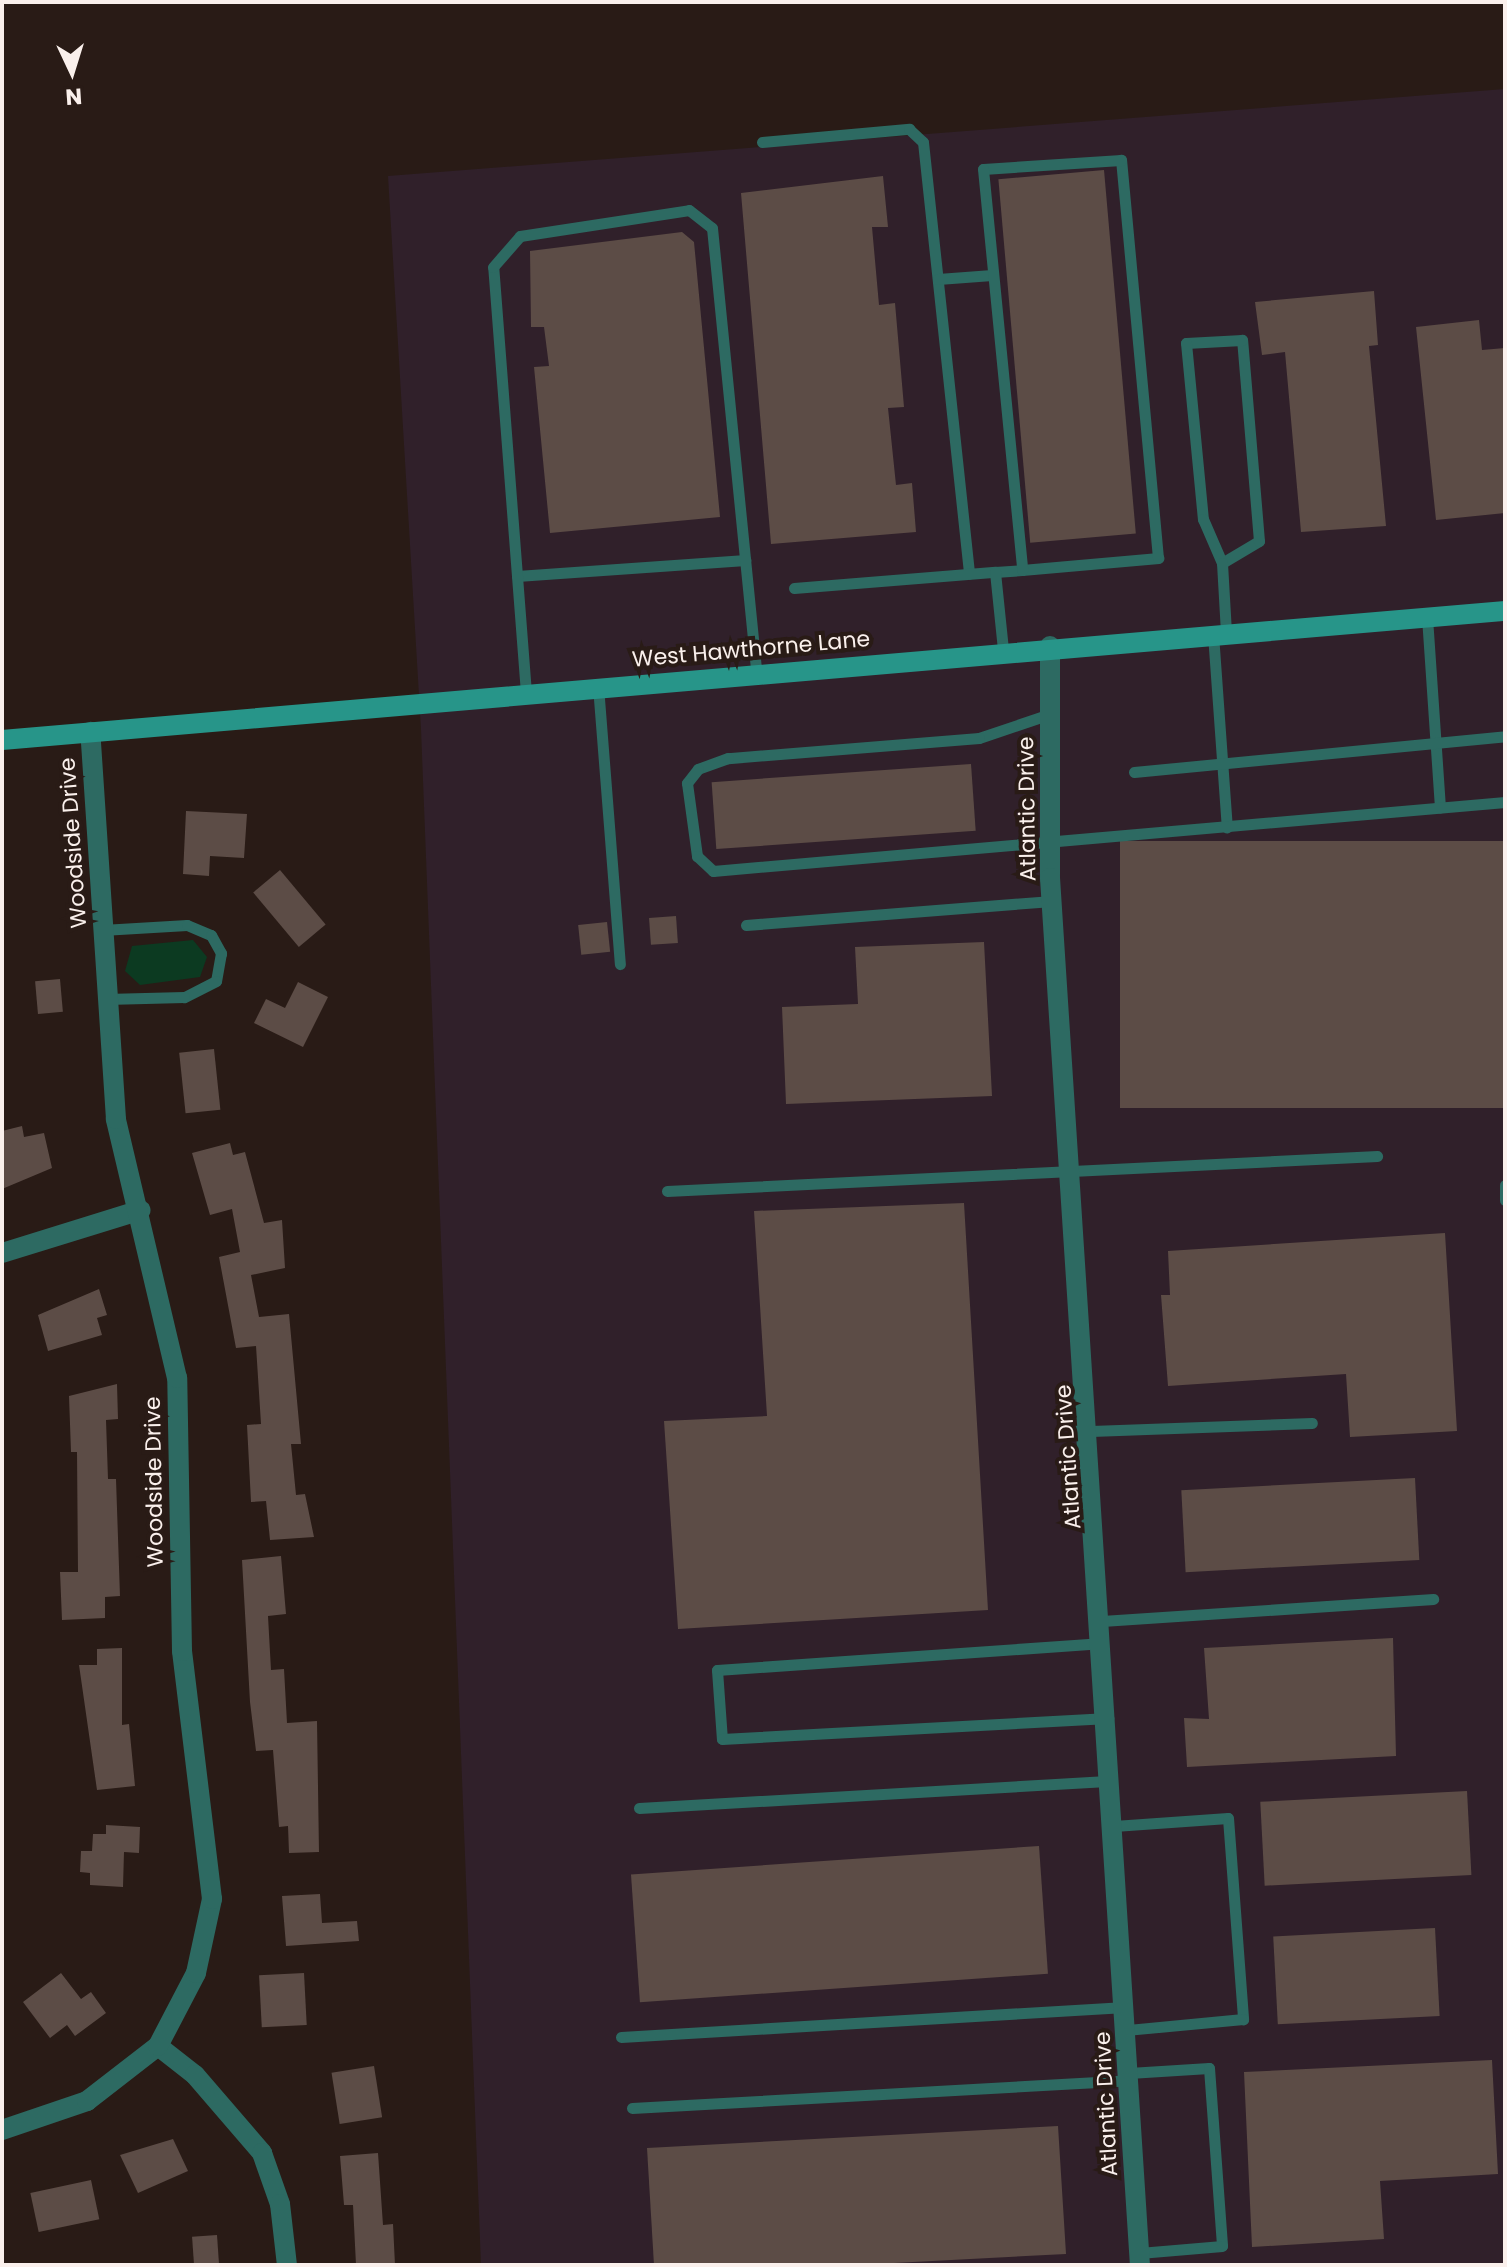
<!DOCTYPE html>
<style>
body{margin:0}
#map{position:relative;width:1507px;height:2267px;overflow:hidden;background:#291b16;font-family:Poppins,sans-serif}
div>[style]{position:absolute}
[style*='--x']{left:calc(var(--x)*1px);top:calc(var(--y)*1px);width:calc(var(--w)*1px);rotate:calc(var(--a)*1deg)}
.industrial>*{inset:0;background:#30202a}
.green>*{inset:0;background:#0c3a21}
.building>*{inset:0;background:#5c4c46;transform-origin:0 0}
.lane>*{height:11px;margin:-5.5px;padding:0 5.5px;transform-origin:5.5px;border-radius:5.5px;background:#2d6a62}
.street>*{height:20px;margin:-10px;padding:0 10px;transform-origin:10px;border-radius:10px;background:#2d6a62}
.secondary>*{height:20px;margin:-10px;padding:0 10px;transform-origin:10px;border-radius:10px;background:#279589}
span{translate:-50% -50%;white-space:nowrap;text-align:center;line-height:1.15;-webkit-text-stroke:8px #291b16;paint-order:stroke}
.street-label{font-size:22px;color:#faf0ec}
.frame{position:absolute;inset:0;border:4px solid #faf0ec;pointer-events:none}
.north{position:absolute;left:32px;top:32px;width:80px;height:80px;-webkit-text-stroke:6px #291b16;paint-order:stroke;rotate:176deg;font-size:22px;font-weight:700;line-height:32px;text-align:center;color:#faf0ec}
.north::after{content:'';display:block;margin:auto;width:28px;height:36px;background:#faf0ec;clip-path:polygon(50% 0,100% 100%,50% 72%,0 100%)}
</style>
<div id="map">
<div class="industrial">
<i style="clip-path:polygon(1505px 89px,1505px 2265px,481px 2265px,421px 729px,388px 176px)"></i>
</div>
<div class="green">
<i style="clip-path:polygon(193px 940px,207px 957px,200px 977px,140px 985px,125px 971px,132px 946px)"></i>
</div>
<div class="building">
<i style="left:1104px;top:170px;width:365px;height:106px;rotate:85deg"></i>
<i style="clip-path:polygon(883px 176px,888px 227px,872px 227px,879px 305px,895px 303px,904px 407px,888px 408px,896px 485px,912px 483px,916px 532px,771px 544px,741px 193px)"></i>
<i style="clip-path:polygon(682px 232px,694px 242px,720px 517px,550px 533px,534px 367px,549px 366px,544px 327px,531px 327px,530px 251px)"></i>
<i style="clip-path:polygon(1374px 291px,1378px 345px,1369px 346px,1386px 526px,1301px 532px,1285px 352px,1262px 355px,1255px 302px)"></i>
<i style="clip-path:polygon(1479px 320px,1482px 350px,1505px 348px,1505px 513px,1436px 520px,1416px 327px)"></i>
<i style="left:971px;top:764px;width:67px;height:260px;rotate:86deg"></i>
<i style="clip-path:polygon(186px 811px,247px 814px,244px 858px,210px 856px,209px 876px,183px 874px)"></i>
<i style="left:1505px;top:841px;width:267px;height:385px;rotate:90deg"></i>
<i style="left:280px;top:870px;width:71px;height:35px;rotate:50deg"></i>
<i style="left:676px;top:916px;width:27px;height:27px;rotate:86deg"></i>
<i style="left:607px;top:922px;width:30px;height:29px;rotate:84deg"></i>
<i style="clip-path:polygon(984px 942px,992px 1096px,786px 1104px,782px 1007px,858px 1004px,855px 947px)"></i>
<i style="left:60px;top:979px;width:33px;height:25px;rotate:85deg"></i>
<i style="clip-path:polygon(298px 982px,328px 997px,303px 1047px,254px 1023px,266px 999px,285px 1008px)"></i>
<i style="left:214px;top:1049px;width:61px;height:35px;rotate:84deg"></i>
<i style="clip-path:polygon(22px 1126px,24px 1137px,44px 1133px,52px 1168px,2px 1189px,2px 1131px)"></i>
<i style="clip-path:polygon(230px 1143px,233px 1155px,245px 1152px,264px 1223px,282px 1220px,285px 1268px,251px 1275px,259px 1317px,289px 1314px,301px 1444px,291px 1444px,296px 1495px,305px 1494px,314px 1537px,270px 1540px,266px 1501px,251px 1502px,247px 1425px,261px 1424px,256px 1346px,236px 1348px,219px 1257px,240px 1252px,232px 1209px,210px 1215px,192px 1153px)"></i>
<i style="clip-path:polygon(964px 1203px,988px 1610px,678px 1629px,664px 1421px,767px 1416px,754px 1211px)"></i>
<i style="clip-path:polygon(1445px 1233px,1457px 1431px,1350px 1437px,1346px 1374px,1168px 1386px,1161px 1295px,1170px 1295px,1168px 1251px)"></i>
<i style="clip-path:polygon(99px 1289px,107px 1315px,97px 1318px,102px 1335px,48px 1351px,38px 1315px)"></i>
<i style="clip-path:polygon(117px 1384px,118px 1419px,106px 1420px,108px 1479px,116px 1479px,120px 1596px,105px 1597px,105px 1618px,62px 1620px,60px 1572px,78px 1572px,77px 1452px,71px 1452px,69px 1396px)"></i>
<i style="left:1415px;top:1478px;width:82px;height:234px;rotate:87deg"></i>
<i style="clip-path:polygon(281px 1556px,286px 1614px,268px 1616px,271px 1670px,284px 1669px,287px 1723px,317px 1721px,319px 1852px,289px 1853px,288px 1826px,279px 1827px,273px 1750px,256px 1751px,250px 1702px,242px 1560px)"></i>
<i style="clip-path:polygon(1393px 1638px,1396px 1756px,1187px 1767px,1184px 1718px,1209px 1719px,1204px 1648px)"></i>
<i style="clip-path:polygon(122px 1648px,122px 1725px,129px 1724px,135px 1786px,97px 1790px,79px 1665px,97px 1665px,97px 1649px)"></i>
<i style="left:1467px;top:1791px;width:84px;height:207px;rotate:87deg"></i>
<i style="clip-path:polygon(106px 1825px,140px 1827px,139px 1853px,124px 1852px,123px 1887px,90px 1885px,90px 1873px,80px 1872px,81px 1851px,92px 1851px,93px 1834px,106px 1834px)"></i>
<i style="left:1039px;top:1846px;width:128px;height:409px;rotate:86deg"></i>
<i style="clip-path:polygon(320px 1894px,322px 1923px,357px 1921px,359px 1941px,286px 1946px,282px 1896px)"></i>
<i style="left:1435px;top:1928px;width:88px;height:162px;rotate:87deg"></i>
<i style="clip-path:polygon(61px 1973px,81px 1999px,91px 1992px,106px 2013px,75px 2036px,67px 2025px,50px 2038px,23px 2002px)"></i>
<i style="left:304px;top:1973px;width:52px;height:45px;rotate:87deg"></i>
<i style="clip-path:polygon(1492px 2060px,1498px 2174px,1380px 2181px,1384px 2239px,1252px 2247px,1244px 2072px)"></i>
<i style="left:374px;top:2066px;width:52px;height:43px;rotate:81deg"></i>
<i style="clip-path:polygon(1058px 2126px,1066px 2254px,856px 2265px,654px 2265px,647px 2148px)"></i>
<i style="clip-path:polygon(173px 2139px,188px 2171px,138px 2193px,120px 2155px)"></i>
<i style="clip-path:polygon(378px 2153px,383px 2225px,393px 2224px,395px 2265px,356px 2265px,353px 2205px,344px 2205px,340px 2156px)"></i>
<i style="left:91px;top:2180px;width:40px;height:62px;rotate:78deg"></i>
<i style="left:217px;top:2235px;width:30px;height:25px;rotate:86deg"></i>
</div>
<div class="lane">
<i style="--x:762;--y:142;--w:148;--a:-5.1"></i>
<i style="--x:909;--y:129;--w:19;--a:43"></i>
<i style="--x:923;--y:142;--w:434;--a:83.9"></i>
<i style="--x:938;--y:279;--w:54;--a:-4.2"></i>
<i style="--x:1222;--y:563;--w:43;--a:-30.7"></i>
<i style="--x:1259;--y:541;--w:202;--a:-94.8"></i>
<i style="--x:1242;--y:340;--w:56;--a:176.9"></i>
<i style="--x:1186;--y:343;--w:177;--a:84.5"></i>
<i style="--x:1203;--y:519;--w:48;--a:66.6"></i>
<i style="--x:1222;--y:563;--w:70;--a:86.7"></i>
<i style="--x:995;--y:572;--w:27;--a:-4"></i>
<i style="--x:1022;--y:570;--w:137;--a:-5"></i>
<i style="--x:1158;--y:558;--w:400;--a:-95.3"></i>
<i style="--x:1121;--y:160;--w:138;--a:176.3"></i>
<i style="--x:983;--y:169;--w:403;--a:84.4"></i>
<i style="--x:517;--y:576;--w:229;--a:-4"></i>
<i style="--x:794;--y:588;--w:202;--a:-4.6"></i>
<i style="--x:995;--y:572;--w:78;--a:84.1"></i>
<i style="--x:1427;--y:617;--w:191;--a:86.1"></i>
<i style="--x:1213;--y:634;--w:194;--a:85.9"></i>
<i style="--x:598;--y:686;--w:279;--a:85.5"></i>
<i style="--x:526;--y:693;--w:427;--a:-94.4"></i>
<i style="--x:493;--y:267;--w:41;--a:-48.9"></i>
<i style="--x:520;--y:236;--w:171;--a:-8.7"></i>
<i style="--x:689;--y:210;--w:29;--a:38"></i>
<i style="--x:712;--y:228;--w:446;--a:84.3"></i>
<i style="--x:1050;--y:714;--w:75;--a:161.3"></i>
<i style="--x:979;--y:738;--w:252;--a:175.4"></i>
<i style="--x:728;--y:758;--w:32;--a:160"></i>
<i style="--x:698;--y:769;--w:18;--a:128"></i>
<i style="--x:687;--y:783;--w:74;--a:82.2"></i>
<i style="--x:697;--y:856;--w:22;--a:43"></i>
<i style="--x:713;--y:871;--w:795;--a:-4.98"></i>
<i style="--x:1134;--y:772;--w:373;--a:-5.5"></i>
<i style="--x:746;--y:925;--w:307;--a:-4.5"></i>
<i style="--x:102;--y:930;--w:85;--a:-3.4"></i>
<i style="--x:187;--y:925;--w:26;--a:23"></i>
<i style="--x:211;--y:935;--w:21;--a:61"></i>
<i style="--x:221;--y:953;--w:28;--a:100"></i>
<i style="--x:216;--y:981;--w:36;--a:153"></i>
<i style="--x:184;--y:997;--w:78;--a:178.5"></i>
<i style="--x:1505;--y:1185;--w:15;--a:90"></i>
<i style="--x:667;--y:1191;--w:711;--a:-2.82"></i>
<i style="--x:1091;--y:1431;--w:221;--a:-2.1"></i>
<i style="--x:1102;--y:1621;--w:332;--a:-3.8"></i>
<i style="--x:1103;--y:1643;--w:387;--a:176"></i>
<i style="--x:717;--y:1670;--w:69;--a:85.9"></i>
<i style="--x:722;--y:1739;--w:387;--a:-3.1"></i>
<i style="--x:639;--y:1808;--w:473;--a:-3.3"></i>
<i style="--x:1114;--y:1826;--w:114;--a:-4"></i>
<i style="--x:1228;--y:1818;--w:202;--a:85.7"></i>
<i style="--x:1243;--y:2019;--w:118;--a:174.6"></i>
<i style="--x:621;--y:2037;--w:505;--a:-3.41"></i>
<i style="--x:1129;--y:2073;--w:80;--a:-3.6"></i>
<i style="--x:1209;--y:2068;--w:178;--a:85.8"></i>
<i style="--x:1222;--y:2246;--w:83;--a:175.2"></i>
<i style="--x:632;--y:2108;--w:498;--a:-3.2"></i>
</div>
<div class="street">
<i style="--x:1050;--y:646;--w:232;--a:90"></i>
<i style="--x:1050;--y:878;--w:1390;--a:86.29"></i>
<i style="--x:2;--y:1253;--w:145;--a:-17.2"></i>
<i style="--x:158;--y:2046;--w:47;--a:38.1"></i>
<i style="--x:195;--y:2075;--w:103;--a:49.3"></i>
<i style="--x:262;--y:2153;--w:54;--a:70.6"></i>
<i style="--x:280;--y:2204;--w:61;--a:83.5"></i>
<i style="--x:2;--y:2130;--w:90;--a:-18.8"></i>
<i style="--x:87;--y:2101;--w:90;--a:-37.8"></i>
<i style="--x:158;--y:2046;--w:82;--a:-62.5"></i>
<i style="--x:196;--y:1973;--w:76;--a:-77.8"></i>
<i style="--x:212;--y:1899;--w:250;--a:-96.9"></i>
<i style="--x:182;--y:1651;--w:273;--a:-91"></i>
<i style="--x:177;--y:1378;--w:266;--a:-103.3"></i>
<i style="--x:116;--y:1119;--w:388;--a:-93.8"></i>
</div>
<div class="secondary">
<i style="--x:2;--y:740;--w:1509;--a:-4.91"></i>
</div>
<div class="street-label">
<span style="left:751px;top:649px;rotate:-5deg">West Hawthorne Lane</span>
<span style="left:1027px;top:809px;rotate:-91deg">Atlantic Drive</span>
<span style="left:73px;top:843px;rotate:-94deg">Woodside Drive</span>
<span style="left:1068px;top:1457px;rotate:-94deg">Atlantic Drive</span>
<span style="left:154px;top:1482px;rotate:-91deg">Woodside Drive</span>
<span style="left:1106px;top:2104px;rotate:-93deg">Atlantic Drive</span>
</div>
<div class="frame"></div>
<div class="north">N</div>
</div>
